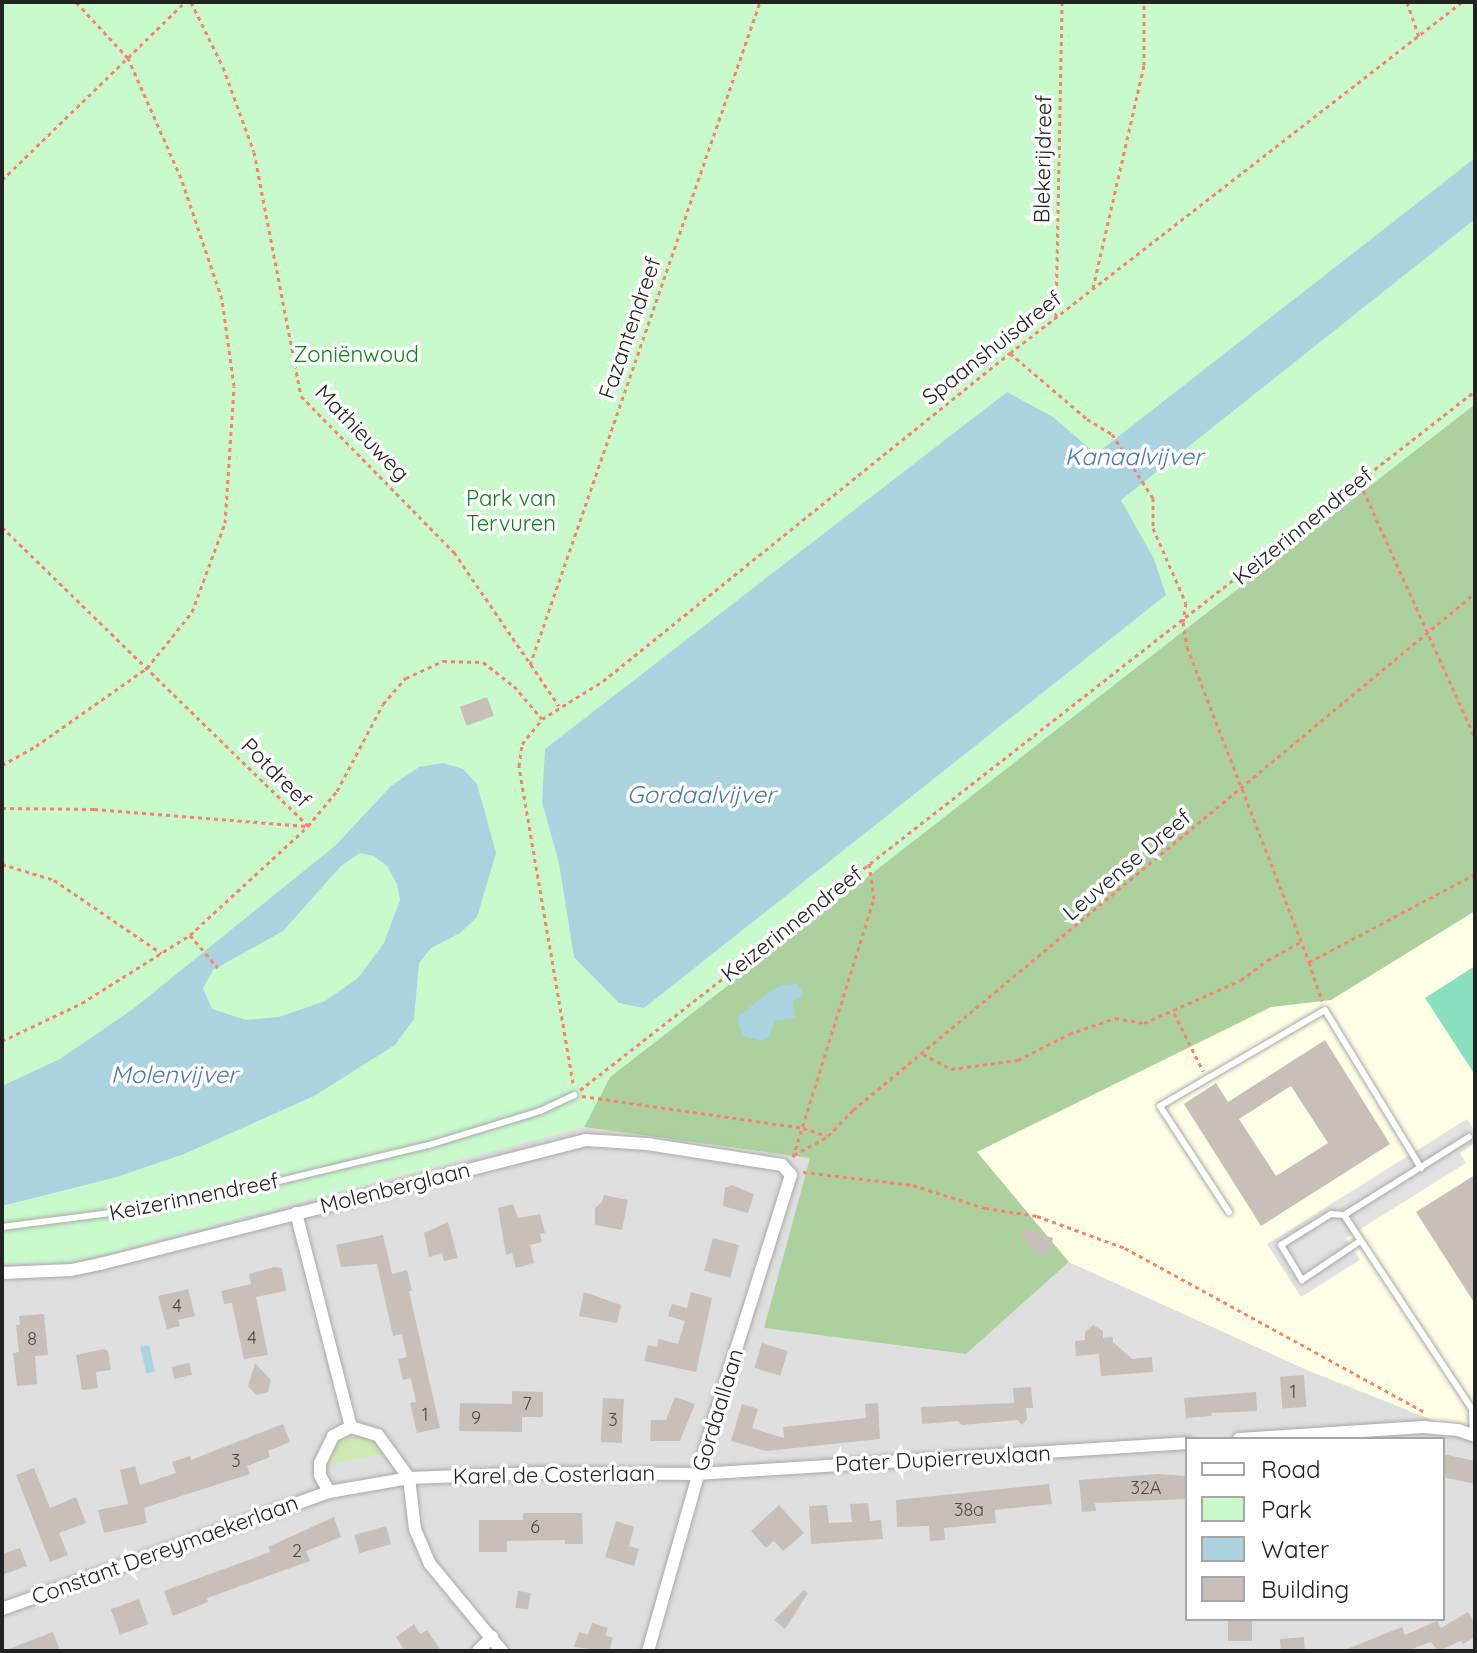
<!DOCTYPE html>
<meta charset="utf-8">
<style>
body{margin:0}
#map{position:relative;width:1477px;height:1653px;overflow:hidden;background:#f2efe9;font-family:Quicksand,sans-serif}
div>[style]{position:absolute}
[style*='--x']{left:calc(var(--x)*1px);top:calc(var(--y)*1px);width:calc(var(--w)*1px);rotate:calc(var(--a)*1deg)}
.residential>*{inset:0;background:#e0dfdf}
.education>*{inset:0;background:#ffffe5}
.grass>*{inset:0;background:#cdebb0}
.forest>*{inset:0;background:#add19e}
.park>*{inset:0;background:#c8facc}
.pitch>*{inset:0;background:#88e0be}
.parking>*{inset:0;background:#e2e2e2}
.water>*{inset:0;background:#aad3df;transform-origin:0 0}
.building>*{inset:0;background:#c7bfb8;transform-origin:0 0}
.path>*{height:3px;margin-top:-1.5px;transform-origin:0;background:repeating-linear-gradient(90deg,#fa8072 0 4px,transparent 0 8px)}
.roads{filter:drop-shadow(0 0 2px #a9a9a9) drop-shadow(0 0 2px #a9a9a9)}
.service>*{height:6px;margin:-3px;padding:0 3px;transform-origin:3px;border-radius:3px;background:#fff}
.minor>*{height:12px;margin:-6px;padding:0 6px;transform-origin:6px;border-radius:6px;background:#fff}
span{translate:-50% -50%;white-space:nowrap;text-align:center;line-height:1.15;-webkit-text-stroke:7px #fff;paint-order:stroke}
.number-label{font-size:18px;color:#4b4948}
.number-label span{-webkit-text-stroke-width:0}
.street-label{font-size:22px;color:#222}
.park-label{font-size:22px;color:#0c8416}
.water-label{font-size:24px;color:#4a7aab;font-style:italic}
.frame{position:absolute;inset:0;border:4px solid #222;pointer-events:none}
.legend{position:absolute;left:1185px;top:1437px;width:260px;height:184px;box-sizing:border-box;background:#fff;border:2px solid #a7a7a7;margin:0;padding:10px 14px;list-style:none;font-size:24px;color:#222}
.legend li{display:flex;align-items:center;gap:16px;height:40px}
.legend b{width:40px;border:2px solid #a7a7a7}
</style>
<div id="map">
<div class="residential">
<i style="clip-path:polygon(evenodd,584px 1127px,811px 1158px,764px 1328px,966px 1354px,1069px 1262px,1307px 1370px,1458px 1430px,1475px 1423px,1475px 1650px,2px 1651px,2px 1265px,70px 1263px,584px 1127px,1187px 1439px,1443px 1439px,1443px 1619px,1187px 1619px,1187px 1439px)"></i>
</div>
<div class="education">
<i style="clip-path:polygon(1475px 911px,1475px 1423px,1458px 1430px,1307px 1370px,1069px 1262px,976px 1152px,1271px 1007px,1331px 1000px)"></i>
</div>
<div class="grass">
<i style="clip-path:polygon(355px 1435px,378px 1442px,388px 1453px,324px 1465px,339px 1440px)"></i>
</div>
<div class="forest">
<i style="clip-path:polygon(1475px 404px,1475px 911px,1331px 1000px,1271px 1007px,977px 1152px,1069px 1262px,966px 1354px,764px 1328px,810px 1158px,584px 1127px,610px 1077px)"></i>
</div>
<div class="park">
<i style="clip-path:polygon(2px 2px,1475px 2px,1475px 404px,610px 1077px,584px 1127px,70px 1263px,2px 1265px)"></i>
</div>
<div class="pitch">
<i style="clip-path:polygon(1475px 966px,1475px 1075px,1425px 998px)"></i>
</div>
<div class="parking">
<i style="clip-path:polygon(1467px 1119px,1475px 1131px,1475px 1143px,1460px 1153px,1466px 1163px,1346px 1238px,1360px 1260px,1301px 1297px,1267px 1244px)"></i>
</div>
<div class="water">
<i style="clip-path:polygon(1475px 158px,1475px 219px,1121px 500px,1154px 559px,1166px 595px,644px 1008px,619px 1003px,574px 957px,559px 863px,542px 802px,545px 749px,1007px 392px,1053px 417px,1096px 454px)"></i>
<i style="clip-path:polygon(evenodd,443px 763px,463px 769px,477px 784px,496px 853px,477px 917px,460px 933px,431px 948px,419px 963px,414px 1019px,395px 1045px,314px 1096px,184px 1154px,117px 1177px,2px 1206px,2px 1086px,60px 1059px,133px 1009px,336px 845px,391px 786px,419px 767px,443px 763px,360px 853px,374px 856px,387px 866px,397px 884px,400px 900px,384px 943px,358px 978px,325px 1001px,279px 1017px,246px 1020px,212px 1009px,203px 988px,213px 970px,283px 931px,341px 866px,360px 853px)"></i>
<i style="clip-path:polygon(798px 984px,804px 995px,793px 1001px,795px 1018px,775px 1021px,769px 1037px,762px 1041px,743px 1036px,737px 1018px,770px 991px,783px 985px)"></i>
<i style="left:149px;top:1345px;width:27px;height:9px;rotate:77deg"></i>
</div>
<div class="building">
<i style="left:487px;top:697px;width:20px;height:29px;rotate:70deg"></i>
<i style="clip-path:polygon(evenodd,1325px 1040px,1390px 1144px,1261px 1226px,1184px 1104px,1216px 1083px,1228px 1102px,1325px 1040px,1291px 1086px,1328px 1143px,1276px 1176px,1239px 1119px,1291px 1086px)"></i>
<i style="clip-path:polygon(1475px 1175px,1475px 1304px,1416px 1212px)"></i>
<i style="clip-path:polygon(732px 1185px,754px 1194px,748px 1213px,723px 1206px,725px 1188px)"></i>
<i style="clip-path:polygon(604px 1195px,628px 1200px,622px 1230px,595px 1225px,595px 1208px,602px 1202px)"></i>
<i style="clip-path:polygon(513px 1204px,518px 1218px,540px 1214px,545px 1233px,540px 1234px,542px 1242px,530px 1245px,534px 1263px,516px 1268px,512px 1253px,506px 1255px,498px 1208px)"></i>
<i style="clip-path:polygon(448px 1222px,458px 1258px,444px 1261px,442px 1253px,429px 1257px,424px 1233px)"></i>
<i style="clip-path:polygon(1024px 1228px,1053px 1238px,1049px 1253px,1039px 1256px,1028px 1242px,1021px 1240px)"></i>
<i style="clip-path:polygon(383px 1235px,392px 1274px,407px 1270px,412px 1291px,409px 1291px,440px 1428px,417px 1433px,410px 1403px,416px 1402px,411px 1378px,403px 1380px,398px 1359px,407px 1357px,402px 1334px,393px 1336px,377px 1264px,341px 1267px,336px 1245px)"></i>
<i style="left:713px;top:1238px;width:27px;height:34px;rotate:15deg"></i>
<i style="clip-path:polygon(274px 1267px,282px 1268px,286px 1291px,256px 1297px,268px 1355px,244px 1359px,232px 1303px,224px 1304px,221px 1291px,251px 1284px,249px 1274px)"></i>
<i style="clip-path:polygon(188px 1289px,195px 1316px,178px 1320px,180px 1326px,167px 1329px,158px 1296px)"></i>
<i style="clip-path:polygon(584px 1292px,621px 1305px,617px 1323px,579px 1316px)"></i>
<i style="clip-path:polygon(691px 1292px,712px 1298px,696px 1372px,644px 1361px,648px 1345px,657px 1347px,659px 1339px,678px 1344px,685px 1321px,668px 1316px,672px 1304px,687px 1308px)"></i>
<i style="clip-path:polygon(44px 1314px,48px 1355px,35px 1356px,37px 1384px,17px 1386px,13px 1353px,19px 1352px,16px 1325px,20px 1325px,19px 1316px)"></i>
<i style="clip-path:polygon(1093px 1325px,1103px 1331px,1103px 1338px,1113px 1337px,1113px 1342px,1132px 1359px,1152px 1357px,1153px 1372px,1101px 1376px,1099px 1354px,1076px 1356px,1075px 1341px,1085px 1340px,1085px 1332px)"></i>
<i style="left:762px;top:1343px;width:27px;height:26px;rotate:17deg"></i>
<i style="clip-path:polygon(104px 1349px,108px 1351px,111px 1370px,96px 1372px,98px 1388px,82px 1390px,76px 1355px)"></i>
<i style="left:189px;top:1363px;width:12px;height:18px;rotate:76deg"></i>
<i style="clip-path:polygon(255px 1363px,271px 1380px,268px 1392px,256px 1395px,248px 1386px)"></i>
<i style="left:1304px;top:1375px;width:32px;height:24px;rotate:86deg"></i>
<i style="clip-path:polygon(1031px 1387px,1033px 1408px,1026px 1408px,1027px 1419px,1022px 1425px,1018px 1420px,962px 1425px,958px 1421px,922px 1424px,921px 1407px,1014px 1403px,1013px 1388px)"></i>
<i style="clip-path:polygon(512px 1391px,543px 1392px,543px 1417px,522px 1417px,522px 1432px,459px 1431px,460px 1403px,512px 1404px)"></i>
<i style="clip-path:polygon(1256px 1392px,1257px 1411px,1211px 1413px,1212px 1416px,1186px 1418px,1184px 1398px)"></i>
<i style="clip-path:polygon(675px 1397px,695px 1404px,680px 1441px,650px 1441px,651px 1420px,666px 1420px)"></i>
<i style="left:603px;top:1398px;width:21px;height:44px;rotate:3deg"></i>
<i style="clip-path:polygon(878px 1403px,880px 1439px,766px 1451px,731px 1441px,742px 1404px,758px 1409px,752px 1428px,784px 1438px,783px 1427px,866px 1418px,865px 1404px)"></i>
<i style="clip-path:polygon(283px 1424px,290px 1442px,268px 1451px,270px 1457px,247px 1466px,250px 1474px,144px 1508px,147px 1523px,104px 1533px,98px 1510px,128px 1504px,120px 1470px,135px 1466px,140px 1485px,176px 1473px,172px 1462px,190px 1456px,191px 1460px)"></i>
<i style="clip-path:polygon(1443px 1454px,1475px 1461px,1475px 1484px,1443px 1477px)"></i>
<i style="clip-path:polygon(34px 1468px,50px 1508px,76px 1497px,86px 1523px,59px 1533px,68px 1555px,50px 1562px,16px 1475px)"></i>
<i style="clip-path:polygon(1158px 1474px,1187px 1476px,1187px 1499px,1095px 1503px,1096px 1511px,1082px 1512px,1079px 1480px)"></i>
<i style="clip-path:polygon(1049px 1484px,1052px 1504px,995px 1510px,996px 1523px,944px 1528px,945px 1540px,930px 1541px,929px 1526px,897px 1527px,896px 1500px)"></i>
<i style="clip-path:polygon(868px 1503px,870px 1521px,881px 1520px,883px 1539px,811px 1544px,809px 1506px,827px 1505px,829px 1523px,852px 1522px,850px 1504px)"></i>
<i style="clip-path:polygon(779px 1505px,804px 1533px,783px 1551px,774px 1541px,766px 1548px,751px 1531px)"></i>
<i style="clip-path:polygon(523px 1513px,582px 1513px,583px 1544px,565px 1544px,565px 1540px,507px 1541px,507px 1552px,479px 1552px,479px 1520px,523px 1520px)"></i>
<i style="clip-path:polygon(334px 1517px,341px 1537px,306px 1551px,310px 1561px,207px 1598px,208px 1602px,173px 1616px,164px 1591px,270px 1552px,268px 1547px)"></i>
<i style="clip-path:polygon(616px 1521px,634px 1527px,629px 1546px,639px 1549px,634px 1566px,605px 1557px)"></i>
<i style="left:386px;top:1526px;width:19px;height:33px;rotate:74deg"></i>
<i style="clip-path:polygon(20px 1548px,27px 1566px,2px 1575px,2px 1554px)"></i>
<i style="clip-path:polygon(804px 1590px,808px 1593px,785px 1629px,774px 1620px)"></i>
<i style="left:518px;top:1591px;width:13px;height:17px;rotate:9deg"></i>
<i style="left:139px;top:1599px;width:27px;height:30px;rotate:70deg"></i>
<i style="clip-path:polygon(1468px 1612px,1475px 1624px,1475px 1637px,1463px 1644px,1461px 1641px,1438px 1651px,1431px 1642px,1406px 1651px,1342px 1651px,1402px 1627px,1405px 1635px,1437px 1621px,1441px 1628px)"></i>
<i style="left:1228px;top:1619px;width:24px;height:22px"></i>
<i style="clip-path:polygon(592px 1623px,608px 1628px,605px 1635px,613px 1638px,609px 1651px,574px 1647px,579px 1632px,588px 1635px)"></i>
<i style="clip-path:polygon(414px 1624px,420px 1634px,427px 1630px,441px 1651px,405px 1651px,396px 1637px)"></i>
<i style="clip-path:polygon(53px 1632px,60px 1651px,6px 1651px,6px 1650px)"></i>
<i style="clip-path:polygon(1304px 1637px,1305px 1651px,1281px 1651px,1280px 1639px)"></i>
</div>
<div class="path">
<i style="--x:191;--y:2;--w:72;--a:63.8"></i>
<i style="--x:223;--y:67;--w:90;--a:70"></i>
<i style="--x:254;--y:152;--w:248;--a:79.1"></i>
<i style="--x:301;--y:396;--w:219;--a:45.6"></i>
<i style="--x:454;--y:552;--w:186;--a:55.7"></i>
<i style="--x:1407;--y:2;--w:36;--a:71"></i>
<i style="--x:2;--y:180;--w:255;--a:-44.2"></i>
<i style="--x:1093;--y:288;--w:229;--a:-77.1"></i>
<i style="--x:1144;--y:65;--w:63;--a:-90"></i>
<i style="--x:1056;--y:317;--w:315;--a:-88.9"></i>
<i style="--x:1010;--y:353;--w:101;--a:40.6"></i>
<i style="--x:1087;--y:419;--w:29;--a:31"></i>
<i style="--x:1112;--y:434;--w:76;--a:57.4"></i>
<i style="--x:1153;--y:498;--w:30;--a:90"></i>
<i style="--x:1153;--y:528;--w:82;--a:66.3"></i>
<i style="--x:1186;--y:603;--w:19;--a:99"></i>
<i style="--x:1183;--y:622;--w:25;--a:81"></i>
<i style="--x:1187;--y:647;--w:338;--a:68.8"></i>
<i style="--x:1309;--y:962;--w:188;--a:-27.9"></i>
<i style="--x:1360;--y:483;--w:280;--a:65.7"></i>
<i style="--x:2;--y:527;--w:428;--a:44.3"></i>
<i style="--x:530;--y:665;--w:702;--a:-70.87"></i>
<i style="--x:2;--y:765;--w:39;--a:-29"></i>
<i style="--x:36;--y:746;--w:136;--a:-35.1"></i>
<i style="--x:147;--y:668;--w:72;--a:-51.2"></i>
<i style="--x:192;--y:612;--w:95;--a:-69.7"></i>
<i style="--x:225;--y:523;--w:137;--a:-86.2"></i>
<i style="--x:234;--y:386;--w:88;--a:-97.9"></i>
<i style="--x:222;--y:299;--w:128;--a:-108.7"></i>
<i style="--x:181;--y:178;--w:131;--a:-113.8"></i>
<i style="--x:128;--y:58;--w:76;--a:-132.9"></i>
<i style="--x:2;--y:808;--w:92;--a:0.6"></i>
<i style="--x:94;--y:809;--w:212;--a:4.6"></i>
<i style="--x:2;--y:864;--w:54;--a:17.1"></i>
<i style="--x:54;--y:880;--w:130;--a:34.3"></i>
<i style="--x:190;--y:935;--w:43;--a:49.7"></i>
<i style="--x:1309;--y:962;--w:41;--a:71.6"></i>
<i style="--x:1174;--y:1013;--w:65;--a:63.4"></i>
<i style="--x:2;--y:1041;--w:89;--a:-25.4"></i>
<i style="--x:82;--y:1003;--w:128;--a:-32.2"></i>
<i style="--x:190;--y:935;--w:161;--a:-42.7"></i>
<i style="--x:308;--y:826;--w:45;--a:-50.4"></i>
<i style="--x:337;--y:791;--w:98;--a:-62.1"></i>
<i style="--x:383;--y:704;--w:35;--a:-49"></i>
<i style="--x:406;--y:678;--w:41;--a:-24.7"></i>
<i style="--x:443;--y:661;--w:40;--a:1.4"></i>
<i style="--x:483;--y:662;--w:39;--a:38"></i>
<i style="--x:514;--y:686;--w:43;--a:49.7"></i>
<i style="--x:923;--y:1054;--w:32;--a:28"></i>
<i style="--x:951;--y:1069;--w:68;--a:-7.7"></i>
<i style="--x:1018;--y:1060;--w:57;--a:-27"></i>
<i style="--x:1069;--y:1034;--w:49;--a:-19.2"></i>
<i style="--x:1115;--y:1018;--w:29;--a:10"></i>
<i style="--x:1144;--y:1023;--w:106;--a:-23.9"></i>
<i style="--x:1241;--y:980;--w:34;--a:-37"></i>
<i style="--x:1268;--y:960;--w:37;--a:-29"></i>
<i style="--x:573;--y:1083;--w:322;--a:-99.7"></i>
<i style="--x:519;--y:766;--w:22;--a:-82"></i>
<i style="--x:522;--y:744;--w:32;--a:-51"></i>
<i style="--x:542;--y:719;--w:72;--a:-31.9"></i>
<i style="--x:603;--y:681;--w:523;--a:-38.87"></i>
<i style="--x:1010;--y:353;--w:572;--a:-37.83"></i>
<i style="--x:580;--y:1090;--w:1136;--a:-37.99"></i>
<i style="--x:582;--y:1096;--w:223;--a:8.2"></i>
<i style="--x:803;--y:1128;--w:25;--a:18"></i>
<i style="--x:794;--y:1155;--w:39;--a:-29"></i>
<i style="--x:828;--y:1136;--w:36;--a:-46"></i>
<i style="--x:853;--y:1110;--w:809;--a:-39.73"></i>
<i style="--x:793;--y:1157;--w:270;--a:-72.6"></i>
<i style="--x:874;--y:899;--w:36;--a:-98"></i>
<i style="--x:803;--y:1172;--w:111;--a:6.7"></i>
<i style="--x:913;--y:1185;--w:76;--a:17.7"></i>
<i style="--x:985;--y:1208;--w:53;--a:8.7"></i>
<i style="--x:1037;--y:1216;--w:94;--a:20"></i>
<i style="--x:1125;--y:1248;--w:343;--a:28.7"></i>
</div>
<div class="roads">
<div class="service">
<i style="--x:1469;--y:1137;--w:147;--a:148"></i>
<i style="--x:1344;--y:1215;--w:232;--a:56.6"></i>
<i style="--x:1472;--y:1409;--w:26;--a:88"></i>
<i style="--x:1229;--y:1212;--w:126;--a:-123.1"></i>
<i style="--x:1160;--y:1106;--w:191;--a:-30.2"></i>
<i style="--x:1325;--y:1010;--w:185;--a:58.7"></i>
<i style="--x:1344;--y:1215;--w:13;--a:-176"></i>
<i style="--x:1331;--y:1214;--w:59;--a:148.2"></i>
<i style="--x:1281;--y:1245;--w:41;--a:59"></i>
<i style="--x:1302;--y:1280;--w:70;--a:-33.9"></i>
<i style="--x:2;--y:1227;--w:156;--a:-7.4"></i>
<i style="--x:157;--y:1207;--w:104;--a:-11.6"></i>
<i style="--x:259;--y:1186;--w:175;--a:-13.6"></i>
<i style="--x:429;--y:1145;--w:116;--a:-17"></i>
<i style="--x:540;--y:1111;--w:38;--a:-25"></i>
</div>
<div class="minor">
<i style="--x:296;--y:1213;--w:221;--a:75.6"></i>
<i style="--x:2;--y:1273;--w:69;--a:-2.5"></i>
<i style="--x:71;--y:1270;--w:30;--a:-12"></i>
<i style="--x:100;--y:1264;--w:502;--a:-14.31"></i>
<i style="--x:586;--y:1140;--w:61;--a:3.8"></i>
<i style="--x:647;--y:1144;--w:137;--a:8.8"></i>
<i style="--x:782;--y:1165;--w:13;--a:48"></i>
<i style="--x:791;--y:1175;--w:260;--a:107.5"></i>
<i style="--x:713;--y:1423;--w:237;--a:105.9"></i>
<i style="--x:1239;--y:1439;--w:185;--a:-3.7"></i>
<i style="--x:1424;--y:1427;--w:34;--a:5"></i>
<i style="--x:1458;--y:1430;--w:18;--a:19"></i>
<i style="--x:329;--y:1492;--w:19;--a:-118"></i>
<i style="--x:320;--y:1475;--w:12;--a:-90"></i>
<i style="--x:320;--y:1463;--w:30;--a:-64"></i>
<i style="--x:333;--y:1436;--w:20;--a:-27"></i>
<i style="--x:351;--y:1427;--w:28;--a:17"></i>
<i style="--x:378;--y:1435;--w:53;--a:54.2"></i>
<i style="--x:409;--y:1478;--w:51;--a:83.3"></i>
<i style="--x:415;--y:1529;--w:38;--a:67"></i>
<i style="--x:430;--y:1564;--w:113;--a:50.4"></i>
<i style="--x:2;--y:1609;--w:347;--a:-19.7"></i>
<i style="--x:329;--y:1492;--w:81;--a:-9.9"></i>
<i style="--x:409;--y:1478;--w:130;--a:-2.2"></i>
<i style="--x:539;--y:1473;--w:159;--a:0.4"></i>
<i style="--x:698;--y:1474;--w:490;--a:-3.6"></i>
<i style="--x:478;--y:1651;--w:20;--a:-45"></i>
</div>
</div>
<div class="number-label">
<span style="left:177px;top:1306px">4</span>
<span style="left:252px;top:1338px">4</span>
<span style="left:32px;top:1339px">8</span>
<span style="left:1293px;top:1392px">1</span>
<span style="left:527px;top:1404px">7</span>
<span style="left:425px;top:1415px">1</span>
<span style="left:476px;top:1418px">9</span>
<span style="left:613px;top:1420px">3</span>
<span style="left:236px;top:1461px">3</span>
<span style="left:1146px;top:1488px">32A</span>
<span style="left:969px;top:1510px">38a</span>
<span style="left:535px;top:1527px">6</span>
<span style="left:297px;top:1551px">2</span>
</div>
<div class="street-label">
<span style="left:1043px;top:159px;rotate:-89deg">Blekerijdreef</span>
<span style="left:630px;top:328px;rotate:-71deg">Fazantendreef</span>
<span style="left:992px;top:348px;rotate:-38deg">Spaanshuisdreef</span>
<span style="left:362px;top:433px;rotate:46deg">Mathieuweg</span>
<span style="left:1303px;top:526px;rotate:-39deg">Keizerinnendreef</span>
<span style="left:276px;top:773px;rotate:45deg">Potdreef</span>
<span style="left:1127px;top:865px;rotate:-40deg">Leuvense Dreef</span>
<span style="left:792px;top:924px;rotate:-38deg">Keizerinnendreef</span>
<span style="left:395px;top:1188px;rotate:-14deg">Molenberglaan</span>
<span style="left:194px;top:1197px;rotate:-11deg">Keizerinnendreef</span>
<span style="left:718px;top:1410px;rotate:-73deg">Gordaallaan</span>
<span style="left:943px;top:1459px;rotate:-3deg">Pater Dupierreuxlaan</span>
<span style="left:554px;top:1475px;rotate:-1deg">Karel de Costerlaan</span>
<span style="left:165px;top:1550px;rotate:-20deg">Constant Dereymaekerlaan</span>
</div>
<div class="park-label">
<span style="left:356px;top:355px">Zoniënwoud</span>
<span style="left:511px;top:511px">Park van<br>Tervuren</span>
</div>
<div class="water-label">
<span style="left:1134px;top:457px">Kanaalvijver</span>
<span style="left:701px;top:795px">Gordaalvijver</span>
<span style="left:174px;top:1075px">Molenvijver</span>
</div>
<div class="frame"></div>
<ul class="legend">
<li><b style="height:10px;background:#fff"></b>Road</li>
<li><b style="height:22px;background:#c8facc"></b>Park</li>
<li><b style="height:22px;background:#aad3df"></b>Water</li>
<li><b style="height:22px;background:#c7bfb8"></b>Building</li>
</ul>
</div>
